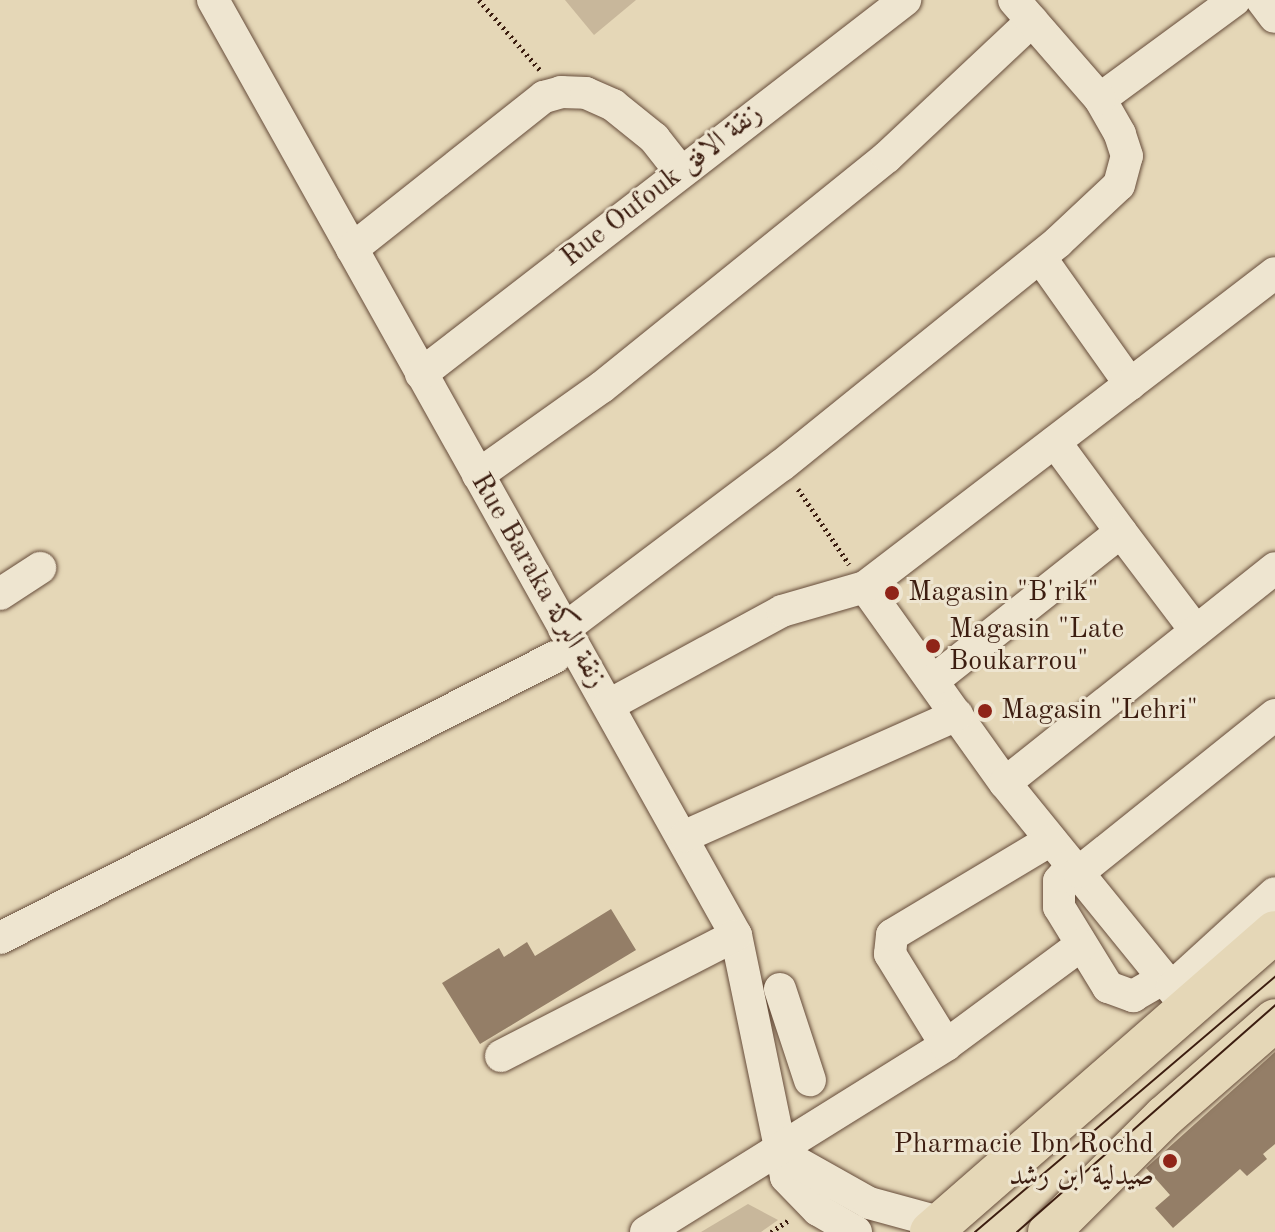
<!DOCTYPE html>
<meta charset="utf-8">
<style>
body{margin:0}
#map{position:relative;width:1275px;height:1232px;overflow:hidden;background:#e5d7b7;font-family:"Old Standard TT",Amiri,serif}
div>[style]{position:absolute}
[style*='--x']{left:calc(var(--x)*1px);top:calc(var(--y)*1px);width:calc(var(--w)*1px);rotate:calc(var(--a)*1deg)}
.green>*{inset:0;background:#c8b79b}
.building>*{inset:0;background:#947e67}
.path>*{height:5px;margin-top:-2.5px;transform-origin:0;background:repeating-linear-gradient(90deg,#3c1d10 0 2px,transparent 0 6px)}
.roads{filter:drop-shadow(0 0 2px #664c3a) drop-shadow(0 0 2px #664c3a)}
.minor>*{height:32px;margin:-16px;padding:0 16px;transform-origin:16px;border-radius:16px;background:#eee5d0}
.major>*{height:42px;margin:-21px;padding:0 21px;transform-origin:21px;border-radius:21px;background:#e5d7b7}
.tram>*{height:2px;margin:-1px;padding:0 1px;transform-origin:1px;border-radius:1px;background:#3c1d10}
.dots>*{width:22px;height:22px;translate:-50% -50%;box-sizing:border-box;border:4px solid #eee5d0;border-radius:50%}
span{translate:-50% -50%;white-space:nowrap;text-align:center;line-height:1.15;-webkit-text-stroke:6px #eee5d0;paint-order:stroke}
.street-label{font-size:28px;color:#3c1d10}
.poi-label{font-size:28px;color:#3c1d10}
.left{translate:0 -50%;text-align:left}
.right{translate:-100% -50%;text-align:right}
</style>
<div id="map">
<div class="green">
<i style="clip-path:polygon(565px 0,636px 0,594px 35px)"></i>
<i style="clip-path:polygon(748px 1204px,778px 1220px,761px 1232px,701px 1232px)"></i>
</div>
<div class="building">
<i style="clip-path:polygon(611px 909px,636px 950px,480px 1044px,442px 983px,499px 948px,504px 957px,527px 942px,535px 956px)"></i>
<i style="clip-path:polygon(1275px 1052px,1275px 1144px,1263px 1154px,1267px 1159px,1247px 1176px,1240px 1169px,1173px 1228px,1155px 1208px,1170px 1195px,1146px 1168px)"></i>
</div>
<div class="path">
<i style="--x:479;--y:0;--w:94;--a:48.9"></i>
<i style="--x:798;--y:489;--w:91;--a:55.8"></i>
<i style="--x:771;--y:1232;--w:23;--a:-34"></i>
</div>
<div class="roads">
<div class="minor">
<i style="--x:213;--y:0;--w:1071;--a:60.78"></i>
<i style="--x:736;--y:935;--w:247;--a:78.3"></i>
<i style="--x:786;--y:1177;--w:46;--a:45.9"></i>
<i style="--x:818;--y:1210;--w:44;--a:30.1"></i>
<i style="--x:1262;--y:0;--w:21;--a:53"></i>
<i style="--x:1100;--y:99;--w:167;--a:-36.3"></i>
<i style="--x:352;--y:249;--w:245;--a:-38.4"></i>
<i style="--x:544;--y:97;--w:18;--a:-16"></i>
<i style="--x:561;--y:92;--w:25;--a:2"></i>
<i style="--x:586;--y:93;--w:30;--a:24"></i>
<i style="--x:613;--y:105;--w:53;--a:38.8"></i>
<i style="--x:654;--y:138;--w:42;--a:51.8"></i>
<i style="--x:1040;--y:257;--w:156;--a:54.7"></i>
<i style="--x:421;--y:374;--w:612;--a:-37.69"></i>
<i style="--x:1055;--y:442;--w:112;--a:53.7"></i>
<i style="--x:478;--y:475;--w:152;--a:-35.4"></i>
<i style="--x:602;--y:387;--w:366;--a:-38.9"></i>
<i style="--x:887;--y:157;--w:199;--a:-43.2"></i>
<i style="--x:865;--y:587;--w:241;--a:54.5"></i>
<i style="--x:1005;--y:783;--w:290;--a:50.9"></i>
<i style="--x:0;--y:594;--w:48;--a:-33"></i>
<i style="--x:564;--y:629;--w:273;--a:-37"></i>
<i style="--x:782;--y:465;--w:355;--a:-38.9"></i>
<i style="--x:1058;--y:242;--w:83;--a:-43.1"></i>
<i style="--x:1119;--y:185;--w:30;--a:-75"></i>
<i style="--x:1127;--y:156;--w:23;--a:-108"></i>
<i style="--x:1120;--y:134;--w:40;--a:-119.7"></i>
<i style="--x:1100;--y:99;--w:131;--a:-131"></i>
<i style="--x:934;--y:680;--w:238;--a:-38.4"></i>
<i style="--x:1121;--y:532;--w:124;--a:52.9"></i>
<i style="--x:609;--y:705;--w:197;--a:-28.5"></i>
<i style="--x:782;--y:611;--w:86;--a:-16.1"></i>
<i style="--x:865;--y:587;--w:516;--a:-37.45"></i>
<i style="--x:1005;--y:783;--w:345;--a:-38.5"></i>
<i style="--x:685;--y:836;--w:298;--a:-24"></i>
<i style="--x:1073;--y:865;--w:21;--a:131"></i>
<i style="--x:1059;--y:881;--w:26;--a:90"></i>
<i style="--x:1059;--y:907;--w:94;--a:58.5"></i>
<i style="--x:1108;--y:987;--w:27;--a:20"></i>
<i style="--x:1133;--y:996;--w:36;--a:-30"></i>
<i style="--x:1079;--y:872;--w:251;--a:-38.7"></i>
<i style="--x:0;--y:938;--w:622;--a:-26.85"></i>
<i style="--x:1172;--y:987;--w:139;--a:-42.4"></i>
<i style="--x:780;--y:989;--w:96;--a:71.8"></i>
<i style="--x:946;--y:1045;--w:107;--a:-121.6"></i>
<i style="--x:890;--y:954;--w:19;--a:-84"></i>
<i style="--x:892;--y:935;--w:185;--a:-30.9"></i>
<i style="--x:501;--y:1056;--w:264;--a:-27.2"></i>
<i style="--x:780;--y:1153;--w:102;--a:29.3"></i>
<i style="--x:869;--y:1203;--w:76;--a:15.3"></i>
<i style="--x:646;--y:1232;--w:354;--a:-31.9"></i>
<i style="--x:946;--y:1045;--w:168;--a:-36.5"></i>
</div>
<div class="major">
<i style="--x:931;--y:1232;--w:456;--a:-41.1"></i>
<i style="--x:1049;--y:1232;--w:163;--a:-45"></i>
<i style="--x:1164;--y:1117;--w:147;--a:-41.1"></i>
</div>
</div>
<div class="tram">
<i style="--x:975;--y:1232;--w:394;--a:-40.4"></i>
<i style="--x:1017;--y:1232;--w:344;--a:-41.3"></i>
</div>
<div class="dots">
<i style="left:892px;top:593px;background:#8f2418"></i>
<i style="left:933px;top:646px;background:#8f2418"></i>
<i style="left:985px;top:711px;background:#8f2418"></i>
<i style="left:1170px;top:1161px;background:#8f2418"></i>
</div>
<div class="street-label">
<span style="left:662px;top:186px;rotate:-38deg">Rue Oufouk زنقة الافق</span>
<span style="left:538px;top:581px;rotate:60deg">Rue Baraka زنقة البركة</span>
</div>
<div class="poi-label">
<span class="left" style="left:908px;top:593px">Magasin "B'rik"</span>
<span class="left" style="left:949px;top:646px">Magasin "Late<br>Boukarrou"</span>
<span class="left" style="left:1001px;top:711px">Magasin "Lehri"</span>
<span class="right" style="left:1154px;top:1161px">Pharmacie Ibn Rochd<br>صيدلية ابن رشد</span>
</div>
</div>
